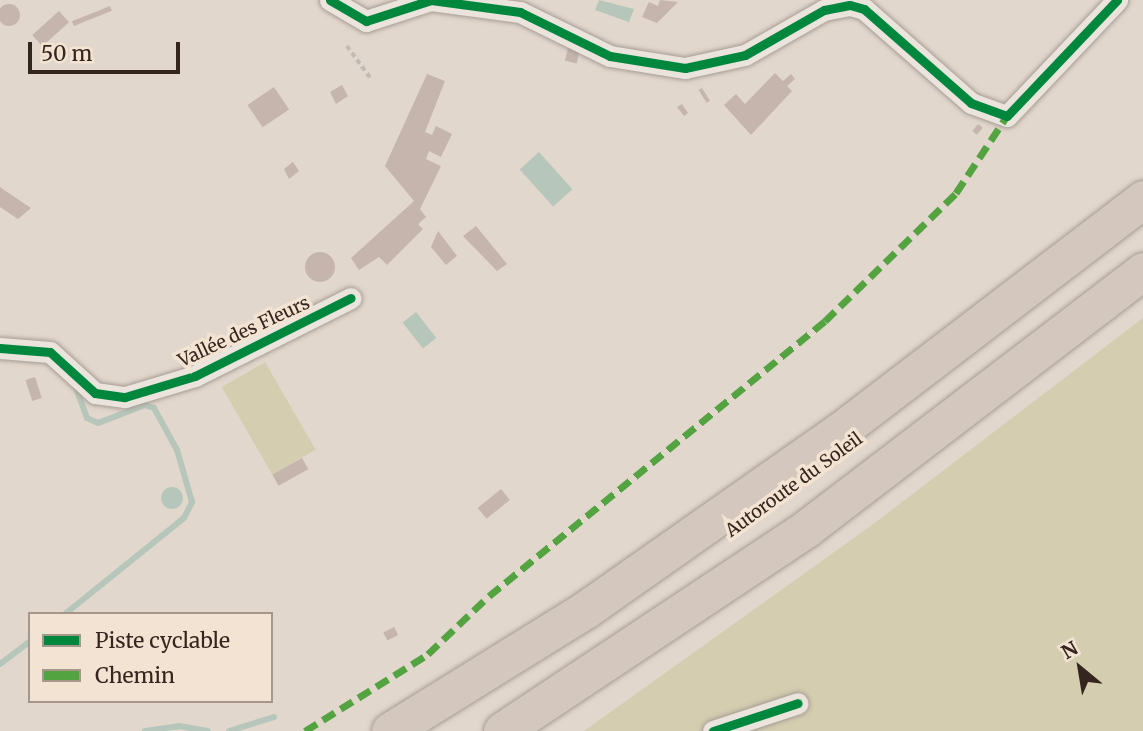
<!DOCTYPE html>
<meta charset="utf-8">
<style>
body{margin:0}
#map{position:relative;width:1143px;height:731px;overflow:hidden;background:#e2d7cc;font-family:Merriweather,serif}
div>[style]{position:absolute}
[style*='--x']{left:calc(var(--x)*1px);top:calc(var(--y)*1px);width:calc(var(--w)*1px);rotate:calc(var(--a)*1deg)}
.green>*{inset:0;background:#d4cdaf;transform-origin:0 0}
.water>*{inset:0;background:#b7c6ba;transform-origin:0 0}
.round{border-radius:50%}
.stream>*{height:6px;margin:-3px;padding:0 3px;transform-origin:3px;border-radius:3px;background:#b7c6ba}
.building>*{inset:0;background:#c5b5ad;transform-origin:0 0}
.path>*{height:3.5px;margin-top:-1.75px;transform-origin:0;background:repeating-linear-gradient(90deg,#c2bbb4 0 5px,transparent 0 8.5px)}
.roads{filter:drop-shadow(0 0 2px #a79d95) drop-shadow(0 0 2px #a79d95)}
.street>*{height:21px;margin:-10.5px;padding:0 10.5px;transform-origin:10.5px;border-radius:10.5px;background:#eae4dd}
.highway>*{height:37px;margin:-18.5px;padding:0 18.5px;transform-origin:18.5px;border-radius:18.5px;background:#d4c7bd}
.quiet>*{height:7px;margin-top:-3.5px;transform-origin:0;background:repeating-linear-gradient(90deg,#53a341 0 14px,transparent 0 21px)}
.cycleway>*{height:9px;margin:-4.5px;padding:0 4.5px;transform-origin:4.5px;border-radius:4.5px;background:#00873e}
span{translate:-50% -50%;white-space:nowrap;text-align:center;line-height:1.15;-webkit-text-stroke:7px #f3e3d2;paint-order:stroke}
.street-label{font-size:18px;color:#34251e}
.legend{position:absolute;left:28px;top:612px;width:245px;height:91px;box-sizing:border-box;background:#f3e3d2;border:2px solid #a7978a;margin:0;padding:9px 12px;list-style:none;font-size:21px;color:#34251e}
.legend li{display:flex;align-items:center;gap:14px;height:35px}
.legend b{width:35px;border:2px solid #a7978a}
.north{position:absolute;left:1045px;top:633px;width:70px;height:70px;-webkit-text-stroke:5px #f3e3d2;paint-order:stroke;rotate:330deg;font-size:19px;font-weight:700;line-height:28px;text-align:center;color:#34251e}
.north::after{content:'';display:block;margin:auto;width:24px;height:32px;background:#34251e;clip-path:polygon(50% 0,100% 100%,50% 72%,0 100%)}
.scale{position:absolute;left:28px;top:42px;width:152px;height:32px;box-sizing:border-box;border:4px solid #34251e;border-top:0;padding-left:9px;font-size:21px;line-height:24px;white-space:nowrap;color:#34251e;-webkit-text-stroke:5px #f3e3d2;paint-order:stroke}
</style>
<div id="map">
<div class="green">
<i style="clip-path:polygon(1143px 318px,1143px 731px,584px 731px,872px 525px)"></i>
<i style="left:265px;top:362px;width:101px;height:50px;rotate:60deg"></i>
</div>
<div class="water">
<i style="clip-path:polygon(599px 0,634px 9px,629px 22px,595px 10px)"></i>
<i style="left:539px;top:152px;width:50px;height:26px;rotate:48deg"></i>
<i style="left:416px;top:312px;width:33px;height:17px;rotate:52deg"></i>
<i class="round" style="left:161px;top:487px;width:22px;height:22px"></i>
</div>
<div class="stream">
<i style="--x:65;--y:614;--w:153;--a:-38.9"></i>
<i style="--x:184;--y:518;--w:18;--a:-63"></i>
<i style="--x:192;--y:502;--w:54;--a:-106.1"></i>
<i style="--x:177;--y:450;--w:48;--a:-118.7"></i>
<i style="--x:154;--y:408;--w:9;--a:-162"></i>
<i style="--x:145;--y:405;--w:50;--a:159"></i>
<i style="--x:98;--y:423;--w:12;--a:-156"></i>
<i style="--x:87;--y:418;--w:37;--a:-110"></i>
<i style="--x:0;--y:664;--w:38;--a:-37"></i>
<i style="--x:145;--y:731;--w:34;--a:-8"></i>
<i style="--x:179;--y:726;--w:29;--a:10"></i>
<i style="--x:229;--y:731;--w:47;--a:-17.3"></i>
</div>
<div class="building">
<i style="clip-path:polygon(660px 0,678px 2px,657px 23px,642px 17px,649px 2px,658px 6px)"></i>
<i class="round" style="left:-2px;top:4px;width:22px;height:22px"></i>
<i style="left:110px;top:6px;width:5px;height:41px;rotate:68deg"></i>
<i style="left:59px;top:11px;width:15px;height:36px;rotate:48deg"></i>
<i style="left:568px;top:48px;width:12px;height:13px;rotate:14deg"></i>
<i style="clip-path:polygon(775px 73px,783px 81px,791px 74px,795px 79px,787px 86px,792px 91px,751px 135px,724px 105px,736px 94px,745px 104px)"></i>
<i style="clip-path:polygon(427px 74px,445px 81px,425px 132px,432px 135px,436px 126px,452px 134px,441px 157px,429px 151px,426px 159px,441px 166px,420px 209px,426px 217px,418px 224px,423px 229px,387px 265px,379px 257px,359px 270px,351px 258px,414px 201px,385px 166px)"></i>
<i style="clip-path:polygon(342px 85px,348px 96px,336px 104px,330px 92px)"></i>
<i style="left:274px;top:87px;width:27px;height:32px;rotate:56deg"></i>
<i style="left:702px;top:88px;width:15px;height:4px;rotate:58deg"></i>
<i style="clip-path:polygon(682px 104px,688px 113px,684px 116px,677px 107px)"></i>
<i style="left:978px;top:124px;width:6px;height:9px;rotate:39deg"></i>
<i style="clip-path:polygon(293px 162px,299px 171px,289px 179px,284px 169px)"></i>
<i style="clip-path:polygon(0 187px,4px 190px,31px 208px,18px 219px,0 207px)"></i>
<i style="clip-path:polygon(476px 226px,507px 264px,497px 271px,463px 236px)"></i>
<i style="clip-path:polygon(438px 231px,457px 256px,446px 265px,431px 247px)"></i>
<i class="round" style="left:305px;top:252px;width:30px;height:30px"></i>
<i style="left:35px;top:377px;width:22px;height:10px;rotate:72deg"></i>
<i style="left:302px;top:458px;width:13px;height:34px;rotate:61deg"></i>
<i style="left:501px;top:489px;width:14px;height:30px;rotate:51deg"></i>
<i style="left:394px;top:627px;width:9px;height:12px;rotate:63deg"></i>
</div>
<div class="path">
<i style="--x:347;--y:46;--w:42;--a:53.7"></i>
</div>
<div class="roads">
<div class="street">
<i style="--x:330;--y:0;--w:42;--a:30.3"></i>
<i style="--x:366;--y:21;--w:68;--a:-17.9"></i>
<i style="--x:431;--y:0;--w:90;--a:7.7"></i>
<i style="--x:520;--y:12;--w:100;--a:26.1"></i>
<i style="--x:610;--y:56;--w:76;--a:9.1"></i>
<i style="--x:685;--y:68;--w:61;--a:-12.2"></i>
<i style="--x:745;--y:55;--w:91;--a:-29.7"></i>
<i style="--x:824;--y:10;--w:26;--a:-11"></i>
<i style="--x:850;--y:5;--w:15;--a:16"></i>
<i style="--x:864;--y:9;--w:142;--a:41.3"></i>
<i style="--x:971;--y:103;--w:38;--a:20"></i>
<i style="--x:1007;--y:116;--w:160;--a:-46.5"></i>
<i style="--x:0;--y:348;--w:50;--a:4.6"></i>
<i style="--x:50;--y:352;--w:61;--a:42.3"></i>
<i style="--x:95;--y:393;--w:30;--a:8"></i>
<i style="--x:125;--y:397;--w:73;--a:-16.7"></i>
<i style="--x:195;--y:376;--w:174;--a:-26.6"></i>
<i style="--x:713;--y:731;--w:89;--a:-18.2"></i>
</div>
<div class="highway">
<i style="--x:390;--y:731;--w:229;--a:-31.8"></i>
<i style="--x:585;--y:610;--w:312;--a:-35.1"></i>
<i style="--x:840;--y:431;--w:382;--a:-37.4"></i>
<i style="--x:502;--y:731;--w:366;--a:-33.6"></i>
<i style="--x:807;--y:528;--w:423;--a:-37.4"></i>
</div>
</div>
<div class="quiet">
<i style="--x:305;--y:731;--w:145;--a:-32"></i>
<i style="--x:428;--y:654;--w:84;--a:-43.6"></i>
<i style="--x:489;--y:596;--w:434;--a:-39.3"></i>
<i style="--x:825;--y:321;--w:183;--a:-44.3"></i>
<i style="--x:956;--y:193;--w:92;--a:-56.5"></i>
</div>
<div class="cycleway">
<i style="--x:330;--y:0;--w:42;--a:30.3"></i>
<i style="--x:366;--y:21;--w:68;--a:-17.9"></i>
<i style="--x:431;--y:0;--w:90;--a:7.7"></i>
<i style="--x:520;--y:12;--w:100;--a:26.1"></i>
<i style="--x:610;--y:56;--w:76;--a:9.1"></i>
<i style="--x:685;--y:68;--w:61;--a:-12.2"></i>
<i style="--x:745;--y:55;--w:91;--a:-29.7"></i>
<i style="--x:824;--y:10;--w:26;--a:-11"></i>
<i style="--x:850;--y:5;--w:15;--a:16"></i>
<i style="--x:864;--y:9;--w:142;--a:41.3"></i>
<i style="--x:971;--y:103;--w:38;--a:20"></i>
<i style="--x:1007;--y:116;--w:160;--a:-46.5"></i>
<i style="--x:0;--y:348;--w:50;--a:4.6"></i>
<i style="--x:50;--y:352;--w:61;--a:42.3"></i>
<i style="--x:95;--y:393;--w:30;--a:8"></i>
<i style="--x:125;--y:397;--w:73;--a:-16.7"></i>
<i style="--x:195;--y:376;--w:174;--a:-26.6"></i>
<i style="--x:713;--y:731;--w:89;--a:-18.2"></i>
</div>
<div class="street-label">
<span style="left:244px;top:332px;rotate:-25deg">Vallée des Fleurs</span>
<span style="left:794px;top:485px;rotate:-36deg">Autoroute du Soleil</span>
</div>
<ul class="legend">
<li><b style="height:9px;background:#00873e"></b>Piste cyclable</li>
<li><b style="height:9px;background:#53a341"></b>Chemin</li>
</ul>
<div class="north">N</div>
<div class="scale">50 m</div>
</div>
